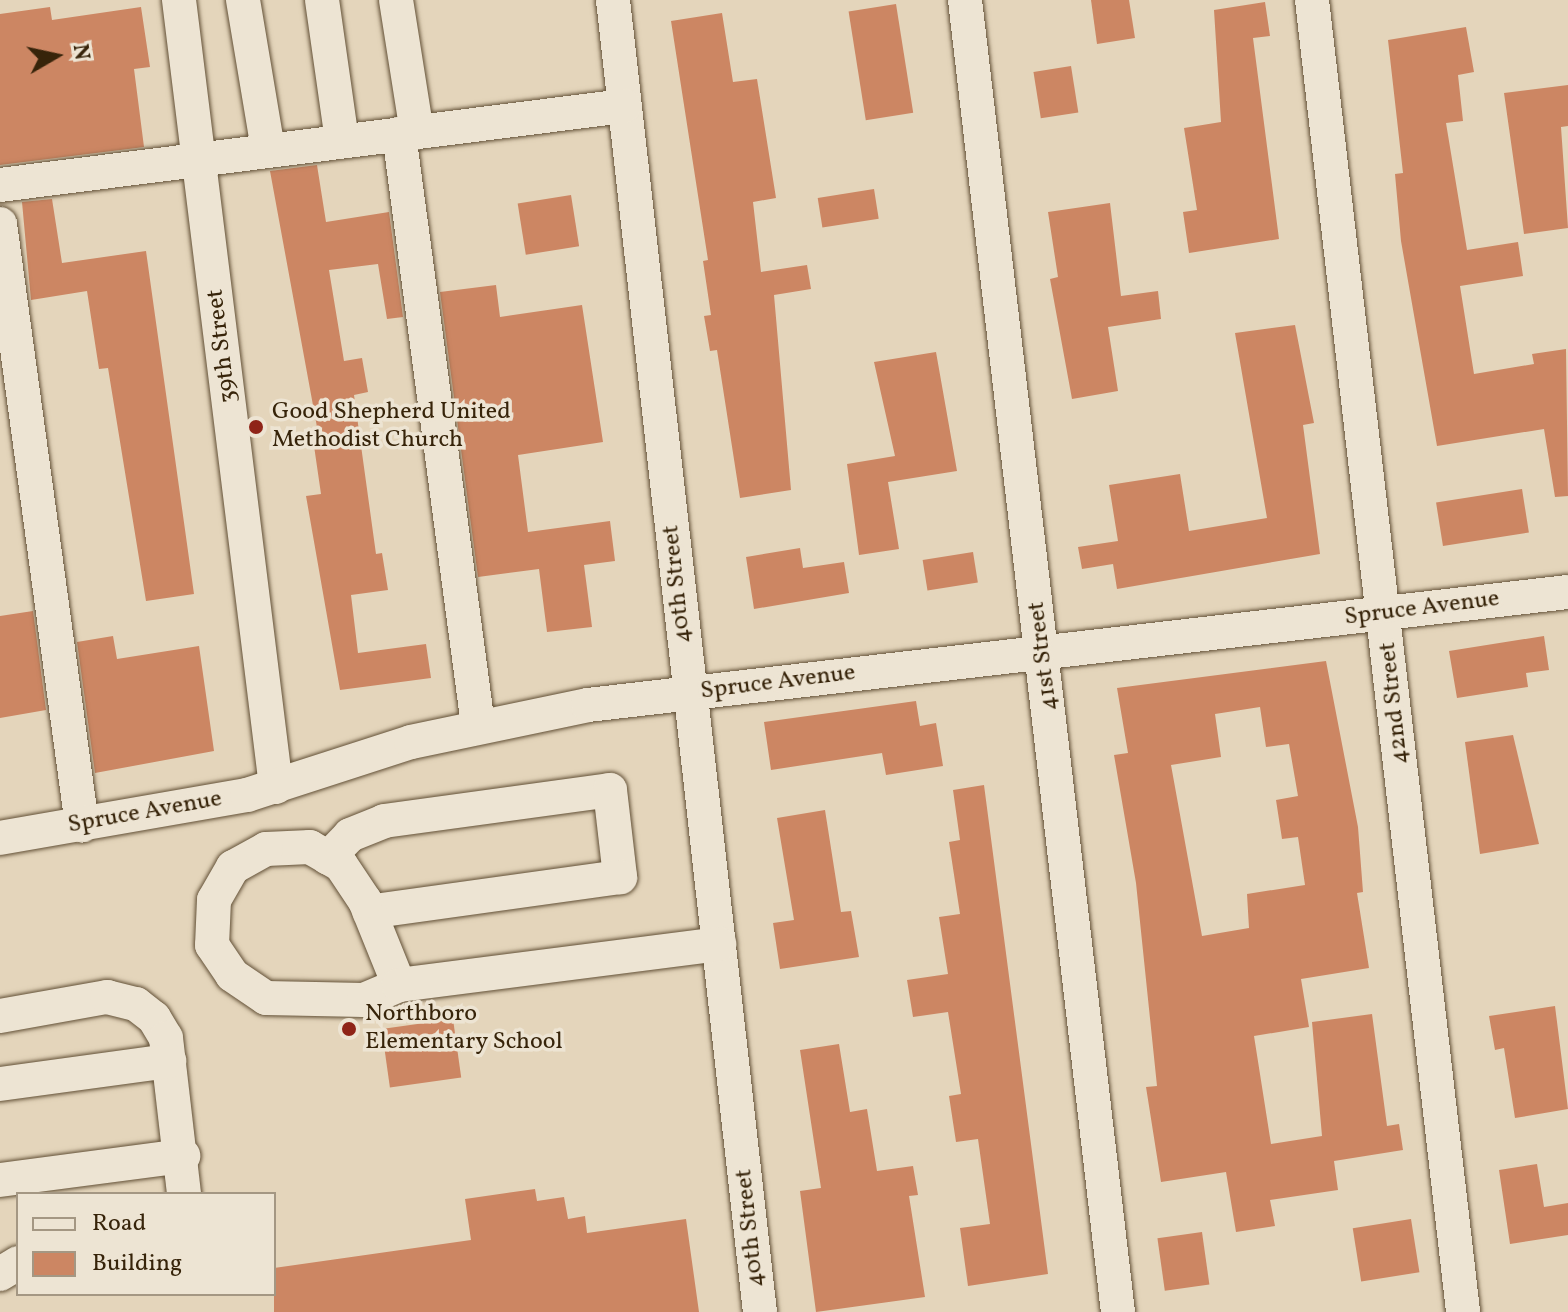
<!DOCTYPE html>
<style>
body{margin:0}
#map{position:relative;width:1568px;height:1312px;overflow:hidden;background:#e4d5bb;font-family:Vollkorn,serif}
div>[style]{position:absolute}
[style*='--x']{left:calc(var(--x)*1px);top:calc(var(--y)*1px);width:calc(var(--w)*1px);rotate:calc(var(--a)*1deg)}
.building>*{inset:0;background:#cc8663;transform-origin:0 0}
.roads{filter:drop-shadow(0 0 2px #625036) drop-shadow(0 0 2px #625036)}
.minor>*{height:34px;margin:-17px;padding:0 17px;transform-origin:17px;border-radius:17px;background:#ede4d3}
.dots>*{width:22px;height:22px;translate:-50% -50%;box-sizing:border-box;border:4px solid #ede4d3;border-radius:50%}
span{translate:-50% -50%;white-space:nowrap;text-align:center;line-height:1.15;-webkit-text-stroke:7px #ede4d3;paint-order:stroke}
.street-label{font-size:24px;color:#37240a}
.poi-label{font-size:24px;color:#37240a}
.left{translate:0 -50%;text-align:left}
.legend{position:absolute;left:16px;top:1192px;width:260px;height:104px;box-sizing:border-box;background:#ede4d3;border:2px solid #a49783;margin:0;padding:10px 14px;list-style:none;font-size:24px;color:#37240a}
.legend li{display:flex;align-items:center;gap:16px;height:40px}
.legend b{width:40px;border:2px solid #a49783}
.north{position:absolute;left:16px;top:16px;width:80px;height:80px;-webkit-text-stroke:6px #ede4d3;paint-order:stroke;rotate:81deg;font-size:22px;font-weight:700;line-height:32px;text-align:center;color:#37240a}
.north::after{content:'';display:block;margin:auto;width:28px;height:36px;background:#37240a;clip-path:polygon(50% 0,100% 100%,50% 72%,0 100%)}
</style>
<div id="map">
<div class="building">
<i style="clip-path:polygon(1091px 0,1129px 0,1135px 38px,1097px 44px)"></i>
<i style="clip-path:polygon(1265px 2px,1270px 36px,1253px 38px,1279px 239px,1189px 253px,1183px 212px,1197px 210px,1184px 128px,1221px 122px,1214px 10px)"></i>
<i style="left:896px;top:4px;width:110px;height:48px;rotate:81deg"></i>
<i style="clip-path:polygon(50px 7px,52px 20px,141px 7px,150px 67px,134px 69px,144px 147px,0 165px,0 14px)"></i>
<i style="clip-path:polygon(722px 13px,733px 82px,757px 79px,776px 198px,753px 202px,761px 272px,807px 265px,811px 289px,774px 295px,791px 490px,740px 498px,717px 350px,710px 351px,704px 316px,711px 315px,703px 261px,708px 260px,671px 21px)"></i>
<i style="clip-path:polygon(1466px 27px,1474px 72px,1458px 75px,1463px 121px,1446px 123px,1467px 250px,1518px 242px,1523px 276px,1460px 286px,1474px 374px,1534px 364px,1532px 354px,1566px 349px,1568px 496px,1555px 497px,1544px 429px,1437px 446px,1401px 241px,1395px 174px,1403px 173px,1388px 40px)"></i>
<i style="left:1071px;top:66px;width:47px;height:38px;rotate:81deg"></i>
<i style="clip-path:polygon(1568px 85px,1568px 126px,1561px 127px,1568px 228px,1524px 234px,1504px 93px)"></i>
<i style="clip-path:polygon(317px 165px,326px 222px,389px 212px,403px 317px,387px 319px,378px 264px,329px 270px,344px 361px,362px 358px,368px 392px,354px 395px,376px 554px,382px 553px,388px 590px,351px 595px,358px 653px,426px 644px,431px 678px,340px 690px,306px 496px,321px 494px,313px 439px,319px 438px,270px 171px)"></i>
<i style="left:874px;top:189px;width:30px;height:57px;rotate:81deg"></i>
<i style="left:571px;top:195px;width:52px;height:54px;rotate:81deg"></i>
<i style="clip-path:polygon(52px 199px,62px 263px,146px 251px,194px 594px,146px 601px,108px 368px,99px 369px,87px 291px,31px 300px,22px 202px)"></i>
<i style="clip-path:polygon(1110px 203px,1121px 296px,1158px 291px,1161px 319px,1108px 327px,1118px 391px,1072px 399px,1050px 279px,1058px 277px,1048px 212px)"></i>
<i style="clip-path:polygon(496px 285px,500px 317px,582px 305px,603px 442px,518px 455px,528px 532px,610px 521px,615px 561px,584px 565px,592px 627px,547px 632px,539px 569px,478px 577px,440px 292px)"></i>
<i style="clip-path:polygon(1295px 325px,1314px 423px,1303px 425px,1320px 554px,1117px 589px,1113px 564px,1082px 569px,1078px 547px,1118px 541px,1109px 485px,1180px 474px,1189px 531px,1267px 518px,1235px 333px)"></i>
<i style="clip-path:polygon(936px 352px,957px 471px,888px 482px,899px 549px,859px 555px,847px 464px,895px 456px,874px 362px)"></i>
<i style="left:1522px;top:489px;width:44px;height:87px;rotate:81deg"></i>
<i style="clip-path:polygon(800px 548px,803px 568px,844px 562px,849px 593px,754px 609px,746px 557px)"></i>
<i style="left:973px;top:552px;width:31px;height:51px;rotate:81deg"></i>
<i style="clip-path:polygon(33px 611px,46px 710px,0 718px,0 616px)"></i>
<i style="clip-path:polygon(113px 636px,117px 659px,199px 646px,214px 751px,95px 773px,77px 642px)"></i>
<i style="clip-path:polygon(1544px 636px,1549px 670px,1526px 673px,1528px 687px,1457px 698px,1449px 651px)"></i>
<i style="clip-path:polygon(evenodd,1326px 661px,1358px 827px,1363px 892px,1357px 893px,1369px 968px,1301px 979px,1309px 1027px,1254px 1036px,1271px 1144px,1322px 1136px,1312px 1022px,1372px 1014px,1387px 1126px,1399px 1124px,1403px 1150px,1334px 1161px,1338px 1190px,1270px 1200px,1275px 1226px,1236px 1232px,1226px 1172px,1161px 1182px,1146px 1087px,1157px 1086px,1136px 883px,1114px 755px,1128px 753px,1117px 688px,1326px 661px,1260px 707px,1266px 747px,1289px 744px,1298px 796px,1276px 800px,1282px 839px,1298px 837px,1305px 885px,1247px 894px,1249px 928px,1202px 936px,1171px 765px,1221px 757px,1215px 714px,1260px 707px)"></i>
<i style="clip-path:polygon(916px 701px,920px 726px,936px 723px,943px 766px,886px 775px,882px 753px,771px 770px,764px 722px)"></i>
<i style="clip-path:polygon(1513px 735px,1539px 844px,1480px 854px,1465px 742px)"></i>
<i style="clip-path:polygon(984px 785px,1048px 1274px,968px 1286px,960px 1228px,990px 1224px,978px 1139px,956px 1142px,949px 1096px,961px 1094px,948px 1012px,913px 1017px,907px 980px,948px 974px,939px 917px,960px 914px,949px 842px,960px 840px,953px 790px)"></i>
<i style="clip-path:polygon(825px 810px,841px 912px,851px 911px,859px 957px,780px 969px,773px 923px,794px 920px,777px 818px)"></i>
<i style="clip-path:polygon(1555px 1006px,1568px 1109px,1515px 1118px,1504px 1048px,1495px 1050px,1489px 1016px)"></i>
<i style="left:453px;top:1019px;width:59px;height:72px;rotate:82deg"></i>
<i style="clip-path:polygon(839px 1044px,850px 1112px,867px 1109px,877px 1171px,913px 1166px,918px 1195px,909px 1196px,925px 1297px,816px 1312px,800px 1191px,821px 1188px,800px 1050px)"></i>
<i style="clip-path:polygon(1537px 1164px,1544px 1207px,1568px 1203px,1568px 1235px,1510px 1244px,1499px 1170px)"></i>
<i style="clip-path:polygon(535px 1189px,537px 1201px,564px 1197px,568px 1219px,585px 1216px,587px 1233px,686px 1219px,699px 1312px,274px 1312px,274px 1268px,471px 1240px,465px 1199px)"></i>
<i style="left:1411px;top:1219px;width:54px;height:59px;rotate:81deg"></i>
<i style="left:1202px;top:1232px;width:53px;height:45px;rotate:82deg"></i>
</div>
<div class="roads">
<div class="minor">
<i style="--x:179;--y:0;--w:793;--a:82.97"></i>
<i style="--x:243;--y:0;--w:152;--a:80.5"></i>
<i style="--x:322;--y:0;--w:142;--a:81.9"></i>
<i style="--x:396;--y:0;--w:134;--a:81"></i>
<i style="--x:613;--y:0;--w:1320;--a:83.61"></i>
<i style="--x:965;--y:0;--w:1321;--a:83.35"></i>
<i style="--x:1312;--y:0;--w:1321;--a:83.43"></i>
<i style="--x:399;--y:134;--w:596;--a:82.39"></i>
<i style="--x:0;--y:185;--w:629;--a:-7.22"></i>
<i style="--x:0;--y:224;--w:607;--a:82.23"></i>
<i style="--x:0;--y:838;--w:251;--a:-9.9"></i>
<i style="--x:247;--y:795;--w:172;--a:-17.9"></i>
<i style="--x:411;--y:742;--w:181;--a:-11.8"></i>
<i style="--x:588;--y:705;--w:986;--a:-6.58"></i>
<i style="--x:328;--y:858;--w:32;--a:-46"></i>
<i style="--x:350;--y:835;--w:37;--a:-22"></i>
<i style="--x:384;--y:821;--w:228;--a:-7.8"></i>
<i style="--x:610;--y:790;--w:88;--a:83.4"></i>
<i style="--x:620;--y:877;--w:253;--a:172.1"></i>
<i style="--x:399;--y:985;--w:91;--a:-112"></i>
<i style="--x:365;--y:901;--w:43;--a:-123.7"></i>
<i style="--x:341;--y:865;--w:36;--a:-150"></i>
<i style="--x:310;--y:847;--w:44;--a:177.4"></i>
<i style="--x:266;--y:849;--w:38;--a:151"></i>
<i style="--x:233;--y:867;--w:38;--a:120"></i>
<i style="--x:214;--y:900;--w:45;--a:92.5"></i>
<i style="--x:212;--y:945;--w:36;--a:56"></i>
<i style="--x:232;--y:975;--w:41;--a:34.1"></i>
<i style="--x:266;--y:998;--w:98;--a:1.2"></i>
<i style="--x:364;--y:1000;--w:38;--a:-23"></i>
<i style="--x:399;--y:985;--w:323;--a:-7.3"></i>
<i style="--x:0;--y:1016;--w:109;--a:-10.1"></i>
<i style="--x:107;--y:997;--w:30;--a:14"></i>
<i style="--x:136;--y:1004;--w:23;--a:38"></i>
<i style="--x:154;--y:1018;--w:23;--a:59"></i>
<i style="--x:166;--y:1038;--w:157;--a:83.4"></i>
<i style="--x:0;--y:1084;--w:171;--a:-7.8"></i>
<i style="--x:0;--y:1180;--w:185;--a:-7.5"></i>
<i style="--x:0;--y:1274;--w:21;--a:-31"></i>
</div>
</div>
<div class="dots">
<i style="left:256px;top:427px;background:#8f2418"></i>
<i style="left:349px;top:1029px;background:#8f2418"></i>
</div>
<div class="street-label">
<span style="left:223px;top:346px;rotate:-97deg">39th Street</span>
<span style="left:678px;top:584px;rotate:-96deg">40th Street</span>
<span style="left:1422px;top:609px;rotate:-7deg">Spruce Avenue</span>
<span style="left:1044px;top:656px;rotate:-97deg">41st Street</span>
<span style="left:778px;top:683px;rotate:-7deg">Spruce Avenue</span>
<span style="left:1395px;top:703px;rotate:-96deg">42nd Street</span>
<span style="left:145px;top:813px;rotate:-10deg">Spruce Avenue</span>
<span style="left:751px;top:1228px;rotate:-96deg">40th Street</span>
</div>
<div class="poi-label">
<span class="left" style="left:272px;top:427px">Good Shepherd United<br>Methodist Church</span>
<span class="left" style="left:365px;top:1029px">Northboro<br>Elementary School</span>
</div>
<ul class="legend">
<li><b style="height:10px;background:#ede4d3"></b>Road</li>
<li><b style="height:22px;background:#cc8663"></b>Building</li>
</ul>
<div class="north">N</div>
</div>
